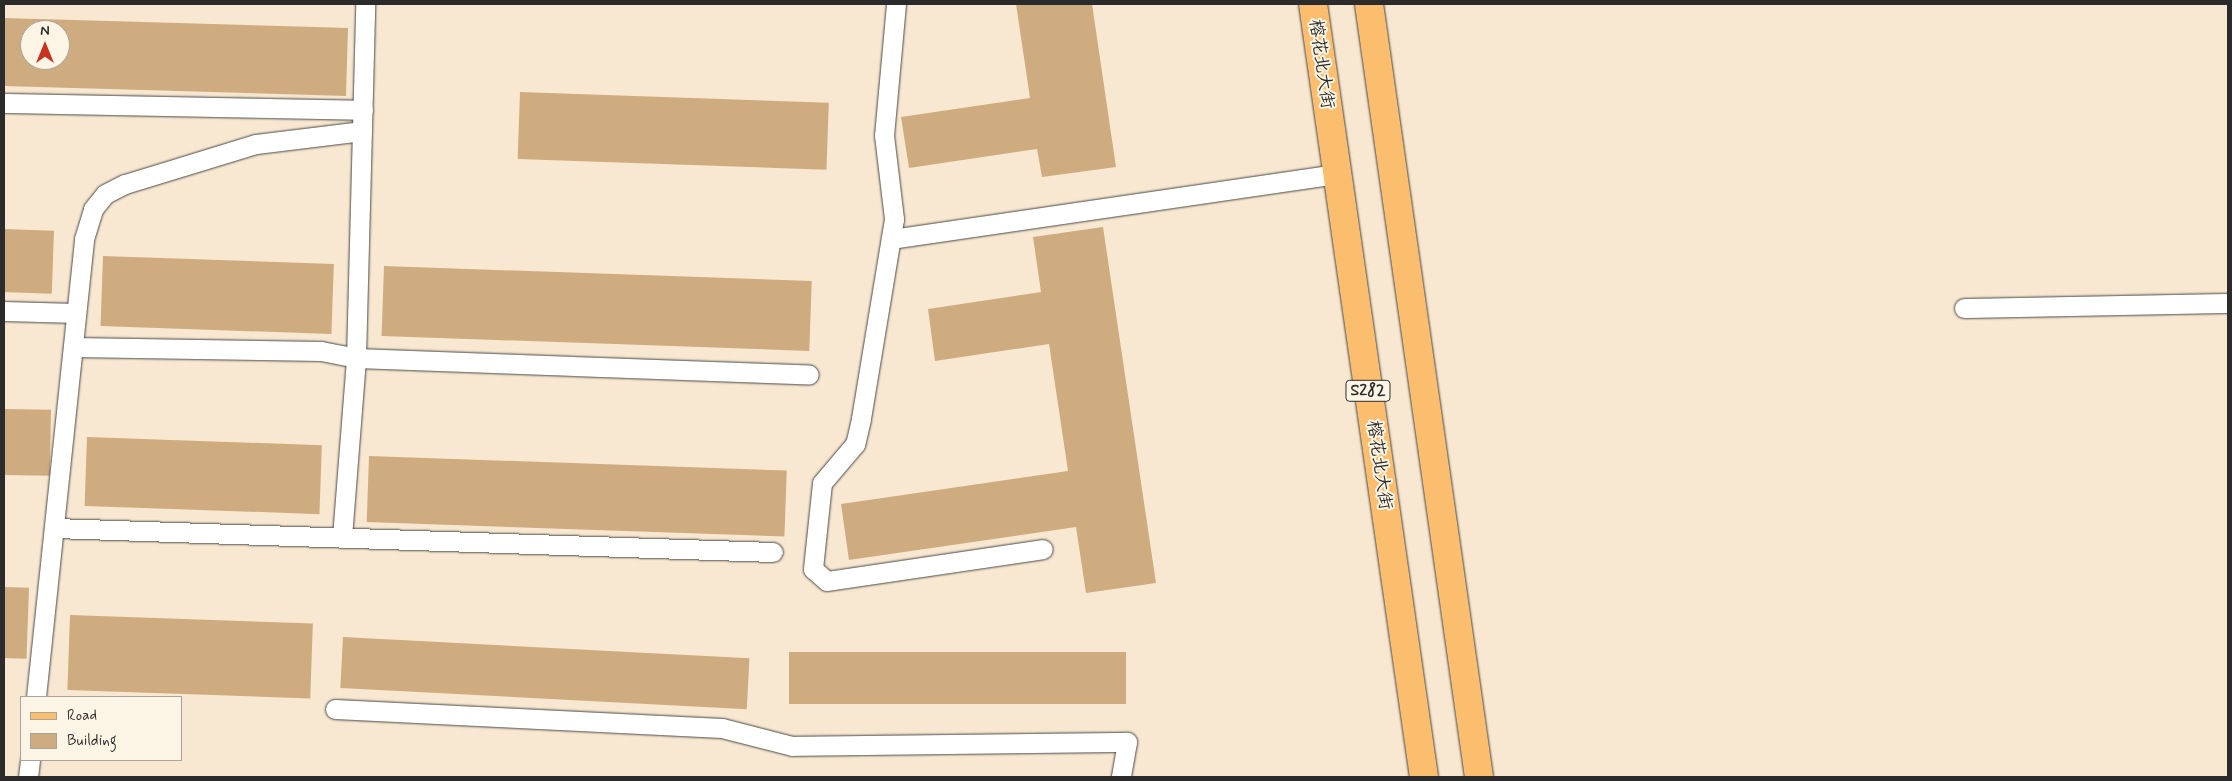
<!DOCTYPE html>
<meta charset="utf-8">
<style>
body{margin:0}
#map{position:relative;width:2232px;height:781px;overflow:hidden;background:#f8e8d1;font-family:Mynerve,"LXGW WenKai TC",sans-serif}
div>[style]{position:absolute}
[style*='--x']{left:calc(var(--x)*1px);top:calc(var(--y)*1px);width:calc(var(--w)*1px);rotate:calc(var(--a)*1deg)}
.building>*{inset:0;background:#cfac7f;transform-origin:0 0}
.roads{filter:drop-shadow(0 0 1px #4a4744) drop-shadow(0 0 1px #4a4744)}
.service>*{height:19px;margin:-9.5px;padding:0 9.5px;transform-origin:9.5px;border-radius:9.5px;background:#fff}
.primary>*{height:28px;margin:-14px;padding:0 14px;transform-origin:14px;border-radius:14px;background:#fbbe6e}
span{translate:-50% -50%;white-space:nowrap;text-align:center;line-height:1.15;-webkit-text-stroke:4px #fcf5e5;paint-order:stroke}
.shield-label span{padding:1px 4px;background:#fcf5e5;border:1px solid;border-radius:4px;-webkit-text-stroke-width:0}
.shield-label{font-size:16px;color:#2b2b2b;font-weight:700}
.street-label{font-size:18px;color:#2b2b2b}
.frame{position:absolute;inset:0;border:5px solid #2b2b2b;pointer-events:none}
.legend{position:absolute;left:20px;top:696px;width:162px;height:65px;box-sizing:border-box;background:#fcf5e5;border:1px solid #a8a49b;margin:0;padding:6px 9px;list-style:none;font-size:15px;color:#2b2b2b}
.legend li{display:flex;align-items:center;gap:10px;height:25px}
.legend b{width:25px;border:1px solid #a8a49b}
.north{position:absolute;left:20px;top:20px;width:50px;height:50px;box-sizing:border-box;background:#fcf5e5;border:1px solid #a8a49b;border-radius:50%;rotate:0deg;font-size:14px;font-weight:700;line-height:20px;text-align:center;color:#2b2b2b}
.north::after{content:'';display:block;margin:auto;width:18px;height:22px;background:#c8321e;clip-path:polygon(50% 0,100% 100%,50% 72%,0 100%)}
</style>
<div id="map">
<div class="building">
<i style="clip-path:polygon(1016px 4px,1092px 4px,1116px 167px,1042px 177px,1037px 149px,909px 168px,901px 117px,1030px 98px)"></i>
<i style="clip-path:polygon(evenodd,4px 18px,348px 28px,346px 96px,4px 86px,4px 18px,30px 30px,60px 30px,60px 60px,30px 60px,30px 30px)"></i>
<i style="left:520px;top:92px;width:309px;height:67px;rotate:2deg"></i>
<i style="clip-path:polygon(1103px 227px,1156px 583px,1086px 593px,1076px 527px,849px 560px,841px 504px,1068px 471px,1049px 344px,935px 361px,928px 309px,1041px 292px,1033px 237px)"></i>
<i style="left:4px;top:229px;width:50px;height:63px;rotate:2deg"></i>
<i style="left:103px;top:256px;width:231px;height:70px;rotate:2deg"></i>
<i style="left:384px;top:266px;width:428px;height:70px;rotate:2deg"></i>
<i style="left:4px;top:409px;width:47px;height:66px;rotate:1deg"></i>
<i style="left:87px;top:437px;width:235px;height:69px;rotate:2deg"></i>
<i style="left:369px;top:456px;width:418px;height:66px;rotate:2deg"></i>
<i style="left:4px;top:587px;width:25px;height:71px;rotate:2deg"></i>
<i style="left:70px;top:615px;width:243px;height:75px;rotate:2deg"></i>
<i style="left:343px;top:637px;width:407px;height:51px;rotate:3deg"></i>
<i style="left:789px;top:652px;width:337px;height:52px"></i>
</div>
<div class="roads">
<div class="service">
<i style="--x:896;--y:4;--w:132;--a:95.2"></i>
<i style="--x:884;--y:135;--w:85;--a:83.2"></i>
<i style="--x:894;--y:219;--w:203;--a:99.4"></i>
<i style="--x:861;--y:419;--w:26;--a:103"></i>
<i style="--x:855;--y:444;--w:51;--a:130.2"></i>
<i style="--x:822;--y:483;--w:86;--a:96"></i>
<i style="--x:813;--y:569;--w:18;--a:41"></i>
<i style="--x:827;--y:581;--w:218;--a:-8.4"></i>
<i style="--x:4;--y:103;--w:359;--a:1.1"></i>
<i style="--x:891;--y:239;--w:451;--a:-8.3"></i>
<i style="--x:1964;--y:308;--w:264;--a:-1.1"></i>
<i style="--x:4;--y:311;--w:72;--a:1.6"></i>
<i style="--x:73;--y:347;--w:248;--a:0.9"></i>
<i style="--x:321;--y:351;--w:36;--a:11"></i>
<i style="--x:356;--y:358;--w:453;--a:2.1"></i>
<i style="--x:54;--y:528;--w:719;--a:1.91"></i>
<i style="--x:342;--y:537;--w:180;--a:-85.5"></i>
<i style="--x:356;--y:358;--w:354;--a:-88.5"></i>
<i style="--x:36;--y:697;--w:461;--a:-84"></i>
<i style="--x:84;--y:239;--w:31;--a:-73"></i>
<i style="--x:93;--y:209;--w:19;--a:-51"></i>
<i style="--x:105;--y:194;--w:22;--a:-27"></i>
<i style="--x:125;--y:184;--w:137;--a:-17"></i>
<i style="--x:256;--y:144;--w:107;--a:-7"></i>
<i style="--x:335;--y:709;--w:387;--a:2.8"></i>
<i style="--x:722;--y:728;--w:72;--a:14.4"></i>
<i style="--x:792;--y:746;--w:335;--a:-0.7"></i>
<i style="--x:1127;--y:742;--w:36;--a:100"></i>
<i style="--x:28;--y:777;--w:17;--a:-83"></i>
</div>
<div class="primary">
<i style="--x:1313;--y:4;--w:781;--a:81.83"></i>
<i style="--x:1369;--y:4;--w:781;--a:81.9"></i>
</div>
</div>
<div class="shield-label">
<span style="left:1368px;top:391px">S282</span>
</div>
<div class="street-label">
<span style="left:1321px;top:64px;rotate:82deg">榕花北大街</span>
<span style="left:1379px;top:465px;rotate:82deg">榕花北大街</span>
</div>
<div class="frame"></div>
<ul class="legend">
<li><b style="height:6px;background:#fbbe6e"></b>Road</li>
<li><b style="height:14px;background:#cfac7f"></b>Building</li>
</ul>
<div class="north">N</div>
</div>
